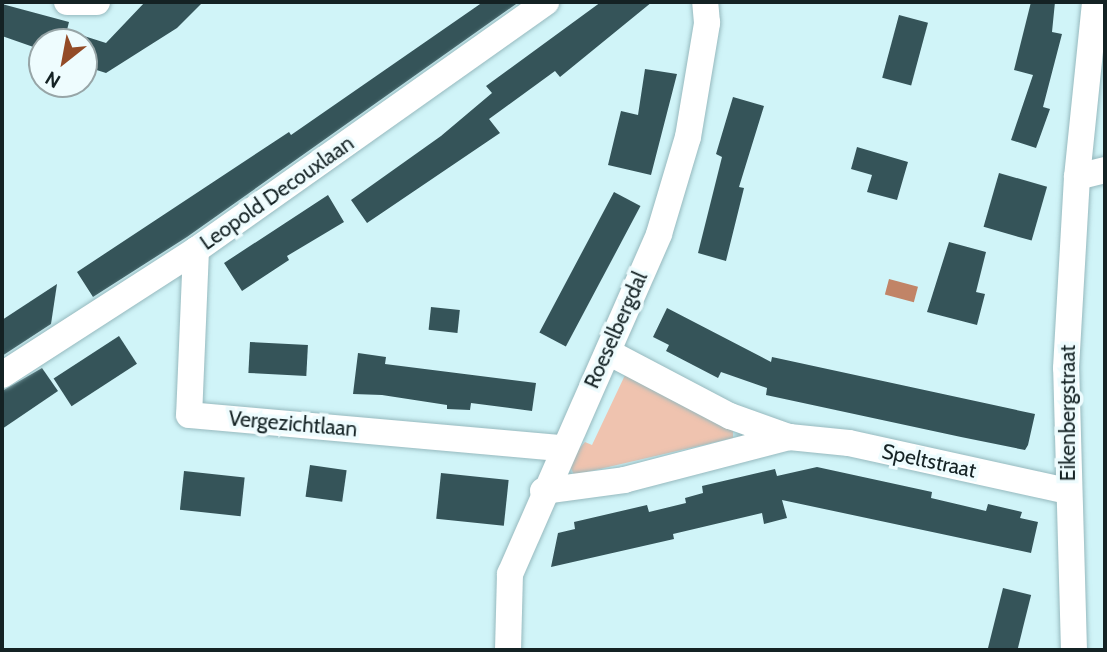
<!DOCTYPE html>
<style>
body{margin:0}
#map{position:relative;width:1107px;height:652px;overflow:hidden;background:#d0f4f8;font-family:Cabin,sans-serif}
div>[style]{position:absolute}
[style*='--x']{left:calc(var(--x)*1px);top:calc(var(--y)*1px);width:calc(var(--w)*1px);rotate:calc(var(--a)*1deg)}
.green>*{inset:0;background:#efc3af}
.water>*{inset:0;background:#c18467;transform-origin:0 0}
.building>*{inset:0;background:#355459;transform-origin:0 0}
.roads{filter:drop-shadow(0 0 2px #96b9be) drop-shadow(0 0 2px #96b9be)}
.minor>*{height:26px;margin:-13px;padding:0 13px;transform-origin:13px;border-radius:13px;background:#fff}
span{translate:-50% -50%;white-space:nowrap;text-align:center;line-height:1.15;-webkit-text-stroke:7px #eefcfe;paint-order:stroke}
.street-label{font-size:21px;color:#142224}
.frame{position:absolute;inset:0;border:4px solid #142224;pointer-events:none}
.north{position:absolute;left:28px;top:28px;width:70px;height:70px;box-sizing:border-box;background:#eefcfe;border:2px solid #97a5a7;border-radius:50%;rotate:211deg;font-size:19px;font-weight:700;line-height:28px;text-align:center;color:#142224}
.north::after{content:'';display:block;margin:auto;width:24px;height:32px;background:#934b27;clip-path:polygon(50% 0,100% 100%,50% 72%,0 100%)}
</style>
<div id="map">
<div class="green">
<i style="clip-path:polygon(626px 373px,733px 429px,733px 438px,574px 475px,570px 466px,579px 449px,585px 442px,592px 445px)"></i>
</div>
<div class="water">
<i style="left:889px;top:279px;width:30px;height:16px;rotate:15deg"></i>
</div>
<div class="building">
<i style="clip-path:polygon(145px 2px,203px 2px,177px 28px,106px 73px,84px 66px,84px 36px,106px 43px)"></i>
<i style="clip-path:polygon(483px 2px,519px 2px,187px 237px,93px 297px,77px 272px,289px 132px,291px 135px)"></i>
<i style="clip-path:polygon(601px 2px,652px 2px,560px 77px,555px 71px,489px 119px,500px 133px,367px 223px,351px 200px,441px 136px,492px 93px,486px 86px)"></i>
<i style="clip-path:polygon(1031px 2px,1055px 2px,1052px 32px,1062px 34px,1043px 107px,1050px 109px,1036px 148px,1011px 140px,1033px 75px,1014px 70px)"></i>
<i style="clip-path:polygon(2px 4px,69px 22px,64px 42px,42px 42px,42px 50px,2px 36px)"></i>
<i style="left:899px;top:15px;width:30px;height:65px;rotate:15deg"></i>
<i style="clip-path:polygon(645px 69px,677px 74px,651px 175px,608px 165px,621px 111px,638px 115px)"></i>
<i style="clip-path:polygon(733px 97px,764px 106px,739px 187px,744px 188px,726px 261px,698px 253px,722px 157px,716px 154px)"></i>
<i style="clip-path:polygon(857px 147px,908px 162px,897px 200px,867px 192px,872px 175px,851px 169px)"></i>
<i style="left:999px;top:173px;width:50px;height:56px;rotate:16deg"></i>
<i style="left:614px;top:192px;width:30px;height:159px;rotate:28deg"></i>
<i style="clip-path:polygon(328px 195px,344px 222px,287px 256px,289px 260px,242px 291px,224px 263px)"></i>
<i style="clip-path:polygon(949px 242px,986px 252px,976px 292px,985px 294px,977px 325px,927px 312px)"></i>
<i style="clip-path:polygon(57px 284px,51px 324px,2px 356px,2px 320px)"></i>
<i style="left:431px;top:307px;width:29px;height:23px;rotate:6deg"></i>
<i style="clip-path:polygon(667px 308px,771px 362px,772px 357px,1035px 414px,1028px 445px,1025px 450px,961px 437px,766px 395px,767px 388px,721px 372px,718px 378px,666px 351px,669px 345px,653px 337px)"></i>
<i style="left:119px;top:336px;width:33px;height:78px;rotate:57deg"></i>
<i style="left:250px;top:342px;width:58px;height:31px;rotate:3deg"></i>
<i style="clip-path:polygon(358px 353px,386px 357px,385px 364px,536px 383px,532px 411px,471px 403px,470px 410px,447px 409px,447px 405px,382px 395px,353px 394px)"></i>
<i style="clip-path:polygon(42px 368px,58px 391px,2px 429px,2px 391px)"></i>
<i style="left:310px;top:465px;width:37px;height:32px;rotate:8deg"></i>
<i style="clip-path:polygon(817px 467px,932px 492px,931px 498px,965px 506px,986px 511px,988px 504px,1022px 512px,1020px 518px,1038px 522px,1031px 553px,782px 500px,787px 518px,764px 524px,762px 513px,673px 534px,674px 539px,551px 567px,558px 533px,575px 529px,574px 522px,647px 505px,649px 512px,686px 503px,685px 498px,703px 493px,702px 486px,775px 469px,777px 476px)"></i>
<i style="left:184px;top:471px;width:61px;height:39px;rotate:6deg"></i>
<i style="left:441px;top:473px;width:68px;height:46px;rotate:6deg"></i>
<i style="left:1003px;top:588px;width:29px;height:64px;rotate:14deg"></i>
</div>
<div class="roads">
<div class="minor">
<i style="--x:67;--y:2;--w:30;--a:0"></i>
<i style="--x:1077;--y:177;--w:29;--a:-14"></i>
<i style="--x:196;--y:250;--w:165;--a:92.4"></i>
<i style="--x:189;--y:415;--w:373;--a:5.1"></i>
<i style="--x:608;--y:352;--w:138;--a:27.7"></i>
<i style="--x:730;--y:416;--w:63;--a:19.6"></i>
<i style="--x:2;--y:375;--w:231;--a:-32.8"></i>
<i style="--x:196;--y:250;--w:429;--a:-35.3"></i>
<i style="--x:543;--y:491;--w:82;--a:-7.7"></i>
<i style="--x:624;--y:480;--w:171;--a:-14.6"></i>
<i style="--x:789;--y:437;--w:60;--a:5.7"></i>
<i style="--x:849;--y:443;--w:224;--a:12.4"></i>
<i style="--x:508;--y:650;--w:76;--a:-88.5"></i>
<i style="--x:510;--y:574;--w:371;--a:-66.3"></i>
<i style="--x:659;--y:234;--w:101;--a:-73.4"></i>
<i style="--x:688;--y:137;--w:116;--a:-80.5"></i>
<i style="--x:707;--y:23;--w:21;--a:-95"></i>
<i style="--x:1074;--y:650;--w:282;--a:-91.6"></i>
<i style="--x:1066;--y:368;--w:191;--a:-86.7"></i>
<i style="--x:1077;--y:177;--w:176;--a:-84.1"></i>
</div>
</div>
<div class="street-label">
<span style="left:277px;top:193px;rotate:-35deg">Leopold Decouxlaan</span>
<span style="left:616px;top:330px;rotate:-66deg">Roeselbergdal</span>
<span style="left:1068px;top:413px;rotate:-90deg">Eikenbergstraat</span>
<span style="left:293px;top:424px;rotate:5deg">Vergezichtlaan</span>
<span style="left:929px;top:461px;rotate:12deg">Speltstraat</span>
</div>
<div class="frame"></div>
<div class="north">N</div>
</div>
